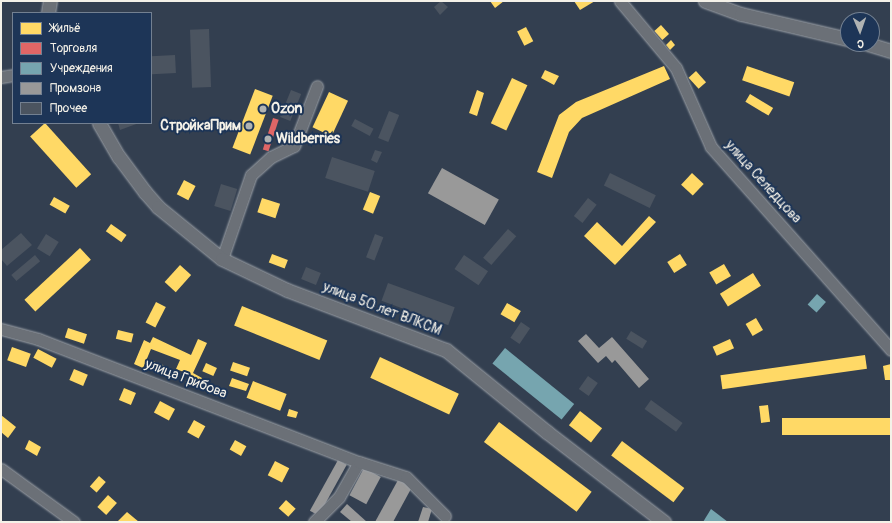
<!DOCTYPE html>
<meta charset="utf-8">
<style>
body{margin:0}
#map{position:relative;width:892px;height:523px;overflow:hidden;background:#333f50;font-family:Pangolin,sans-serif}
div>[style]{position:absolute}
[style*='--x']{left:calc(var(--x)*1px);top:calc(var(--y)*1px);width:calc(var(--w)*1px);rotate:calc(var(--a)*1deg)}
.homes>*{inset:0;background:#ffd966;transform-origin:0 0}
.shops>*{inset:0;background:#e06666;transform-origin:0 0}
.public>*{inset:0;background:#76a5af;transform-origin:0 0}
.industry>*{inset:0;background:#999;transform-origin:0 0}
.building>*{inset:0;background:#4b5460;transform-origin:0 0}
.roads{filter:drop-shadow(0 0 1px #9ba0a6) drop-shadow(0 0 1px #9ba0a6)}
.minor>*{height:11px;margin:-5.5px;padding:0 5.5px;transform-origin:5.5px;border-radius:5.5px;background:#6b7077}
.tertiary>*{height:13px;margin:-6.5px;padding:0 6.5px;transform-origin:6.5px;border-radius:6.5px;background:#6b7077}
.dots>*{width:11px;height:11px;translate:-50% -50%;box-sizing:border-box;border:2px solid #1d3557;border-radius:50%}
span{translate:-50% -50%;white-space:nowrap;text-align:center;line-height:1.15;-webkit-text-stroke:4px #1d3557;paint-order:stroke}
.poi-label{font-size:14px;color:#f4f1e8;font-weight:700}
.left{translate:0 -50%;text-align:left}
.right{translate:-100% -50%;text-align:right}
.street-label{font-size:14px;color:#f4f1e8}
.frame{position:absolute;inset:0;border:2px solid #f4f1e8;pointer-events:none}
.legend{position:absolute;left:12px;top:12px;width:140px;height:112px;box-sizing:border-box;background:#1d3557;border:1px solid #738091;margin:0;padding:5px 7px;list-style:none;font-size:12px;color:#f4f1e8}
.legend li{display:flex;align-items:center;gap:8px;height:20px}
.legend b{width:20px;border:1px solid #738091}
.north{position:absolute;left:840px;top:12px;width:40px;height:40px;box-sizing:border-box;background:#1d3557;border:1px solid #738091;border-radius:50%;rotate:178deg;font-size:11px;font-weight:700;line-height:16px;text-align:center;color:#f4f1e8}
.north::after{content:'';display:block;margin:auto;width:14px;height:18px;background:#b0b3b3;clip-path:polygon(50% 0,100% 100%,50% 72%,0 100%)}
</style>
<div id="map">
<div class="homes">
<i style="clip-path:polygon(490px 1px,504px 1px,495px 8px)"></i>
<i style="clip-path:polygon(574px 1px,595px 1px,580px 10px)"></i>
<i style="left:661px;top:25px;width:12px;height:9px;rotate:48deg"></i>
<i style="left:526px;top:27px;width:16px;height:10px;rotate:63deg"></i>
<i style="clip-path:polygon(671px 40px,675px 45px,670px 50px,666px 45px)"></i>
<i style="clip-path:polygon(664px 66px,670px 79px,582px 118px,569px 132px,552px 178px,537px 172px,559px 115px,576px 102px)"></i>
<i style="left:747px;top:66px;width:50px;height:15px;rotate:19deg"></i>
<i style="clip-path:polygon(545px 70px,559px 76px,554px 85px,541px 78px)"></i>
<i style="left:696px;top:71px;width:15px;height:10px;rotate:48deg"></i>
<i style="left:512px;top:78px;width:17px;height:50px;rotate:25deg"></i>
<i style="left:255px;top:89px;width:19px;height:63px;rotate:21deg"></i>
<i style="clip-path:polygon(477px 90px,484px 93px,477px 116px,469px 113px)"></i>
<i style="left:329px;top:92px;width:21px;height:39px;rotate:25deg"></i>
<i style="left:750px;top:94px;width:27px;height:9px;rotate:31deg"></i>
<i style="left:45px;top:123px;width:69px;height:20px;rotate:48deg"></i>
<i style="left:692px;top:173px;width:16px;height:16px;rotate:43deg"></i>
<i style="left:184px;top:180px;width:13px;height:16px;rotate:27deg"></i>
<i style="left:370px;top:192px;width:11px;height:19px;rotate:22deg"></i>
<i style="left:54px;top:197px;width:18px;height:9px;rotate:29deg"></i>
<i style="left:262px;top:198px;width:19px;height:15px;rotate:18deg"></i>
<i style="clip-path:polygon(649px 216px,656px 222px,615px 265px,584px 236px,597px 222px,622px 246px)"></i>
<i style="left:111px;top:224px;width:19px;height:9px;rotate:35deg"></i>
<i style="left:80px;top:248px;width:16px;height:76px;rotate:47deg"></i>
<i style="left:272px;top:254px;width:17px;height:9px;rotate:21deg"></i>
<i style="left:680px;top:254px;width:13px;height:15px;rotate:58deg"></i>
<i style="left:724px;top:264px;width:14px;height:17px;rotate:60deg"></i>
<i style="left:180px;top:265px;width:15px;height:23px;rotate:42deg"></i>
<i style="left:753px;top:273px;width:15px;height:39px;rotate:58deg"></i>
<i style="left:156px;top:302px;width:11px;height:23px;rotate:27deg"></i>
<i style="left:507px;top:303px;width:16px;height:13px;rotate:30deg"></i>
<i style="left:242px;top:306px;width:92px;height:21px;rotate:22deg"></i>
<i style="left:756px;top:318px;width:14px;height:12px;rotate:60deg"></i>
<i style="left:68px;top:328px;width:20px;height:10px;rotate:18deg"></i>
<i style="left:118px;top:330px;width:16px;height:9px;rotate:14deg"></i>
<i style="clip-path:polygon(153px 337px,191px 355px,198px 339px,207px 343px,193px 373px,202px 378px,196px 387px,185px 383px,189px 374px,176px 369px,180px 360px,151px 349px,143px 368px,134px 364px,144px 340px,150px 343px)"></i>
<i style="left:730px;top:339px;width:10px;height:19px;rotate:66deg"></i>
<i style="left:12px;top:347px;width:20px;height:14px;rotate:20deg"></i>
<i style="left:38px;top:349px;width:21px;height:10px;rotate:28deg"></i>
<i style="left:865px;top:355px;width:14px;height:146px;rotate:82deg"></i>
<i style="left:380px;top:357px;width:87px;height:23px;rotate:25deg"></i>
<i style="left:153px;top:361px;width:16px;height:9px;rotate:22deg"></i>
<i style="left:233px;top:362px;width:18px;height:9px;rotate:19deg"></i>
<i style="left:206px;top:363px;width:12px;height:9px;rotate:24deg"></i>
<i style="clip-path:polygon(891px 364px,891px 380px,885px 380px,883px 366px)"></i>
<i style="left:74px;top:369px;width:15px;height:12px;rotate:23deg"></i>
<i style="clip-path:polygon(232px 378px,249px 384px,246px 391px,229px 386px)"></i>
<i style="left:253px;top:381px;width:36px;height:18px;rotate:21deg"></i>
<i style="left:124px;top:388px;width:13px;height:13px;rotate:23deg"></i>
<i style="left:160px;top:401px;width:17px;height:13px;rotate:28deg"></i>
<i style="left:768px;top:405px;width:17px;height:9px;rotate:83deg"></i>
<i style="clip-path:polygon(289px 409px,298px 412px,296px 418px,287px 416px)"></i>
<i style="left:580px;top:411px;width:28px;height:18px;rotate:38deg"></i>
<i style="clip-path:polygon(1px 415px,16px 427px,8px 438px,1px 432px)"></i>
<i style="left:891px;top:418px;width:17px;height:109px;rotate:90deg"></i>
<i style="left:194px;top:420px;width:13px;height:14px;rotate:29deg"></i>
<i style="left:499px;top:422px;width:116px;height:25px;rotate:37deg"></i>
<i style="clip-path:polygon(29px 440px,41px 447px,37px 456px,25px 449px)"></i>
<i style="left:235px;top:440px;width:13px;height:11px;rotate:29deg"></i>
<i style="left:622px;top:441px;width:78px;height:18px;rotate:37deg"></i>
<i style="left:275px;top:461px;width:16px;height:16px;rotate:27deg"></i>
<i style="left:99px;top:476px;width:9px;height:14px;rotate:41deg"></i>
<i style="left:108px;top:495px;width:12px;height:16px;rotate:42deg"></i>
<i style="left:286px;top:500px;width:13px;height:11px;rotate:42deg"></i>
<i style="clip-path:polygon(127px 512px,139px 522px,117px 522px)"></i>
</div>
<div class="shops">
<i style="left:273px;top:118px;width:6px;height:33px;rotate:18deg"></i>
</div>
<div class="public">
<i style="left:817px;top:294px;width:12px;height:14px;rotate:42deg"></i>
<i style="left:505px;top:348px;width:89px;height:20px;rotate:39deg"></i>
<i style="clip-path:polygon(711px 509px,728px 522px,703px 522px)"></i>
</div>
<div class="industry">
<i style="left:442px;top:168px;width:65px;height:29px;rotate:29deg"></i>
<i style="clip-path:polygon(586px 334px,599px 348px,612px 337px,649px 379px,639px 388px,615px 360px,612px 363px,606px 356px,598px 363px,578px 341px)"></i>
<i style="left:338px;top:460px;width:10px;height:58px;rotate:29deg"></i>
<i style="left:364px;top:468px;width:19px;height:31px;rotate:28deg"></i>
<i style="clip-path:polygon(398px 480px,412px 487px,393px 522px,375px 522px)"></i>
<i style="clip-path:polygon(347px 504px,367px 522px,352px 522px,340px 512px)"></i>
<i style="clip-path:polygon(423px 507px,432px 509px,428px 522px,418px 522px)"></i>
</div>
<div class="building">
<i style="clip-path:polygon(441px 1px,448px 7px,440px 15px,434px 7px)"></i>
<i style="left:209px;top:29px;width:58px;height:19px;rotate:88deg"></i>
<i style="left:175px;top:55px;width:18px;height:24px;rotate:87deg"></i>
<i style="left:291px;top:90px;width:11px;height:29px;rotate:22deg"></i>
<i style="left:389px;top:111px;width:11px;height:29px;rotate:22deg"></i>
<i style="left:355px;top:119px;width:21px;height:8px;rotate:28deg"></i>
<i style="clip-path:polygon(118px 123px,139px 123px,120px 130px)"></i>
<i style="clip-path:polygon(375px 150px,382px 152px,377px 163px,371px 160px)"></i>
<i style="left:332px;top:157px;width:45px;height:22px;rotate:18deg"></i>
<i style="left:610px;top:173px;width:51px;height:14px;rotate:26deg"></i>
<i style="left:221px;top:184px;width:17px;height:23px;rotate:17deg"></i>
<i style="left:588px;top:198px;width:11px;height:23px;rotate:38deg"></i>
<i style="left:508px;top:229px;width:11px;height:38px;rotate:41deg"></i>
<i style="clip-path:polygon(21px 233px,32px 245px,7px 266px,1px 259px,1px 250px)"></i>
<i style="left:46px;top:234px;width:15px;height:17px;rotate:32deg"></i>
<i style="left:375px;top:234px;width:9px;height:25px;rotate:21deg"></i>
<i style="left:35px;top:255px;width:8px;height:31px;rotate:50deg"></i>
<i style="left:464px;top:255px;width:29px;height:17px;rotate:34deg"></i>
<i style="left:306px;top:267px;width:16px;height:13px;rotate:22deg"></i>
<i style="left:388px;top:283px;width:71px;height:19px;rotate:20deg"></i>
<i style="clip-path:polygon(361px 297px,368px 300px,364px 308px,357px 304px)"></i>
<i style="left:521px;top:322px;width:11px;height:19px;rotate:34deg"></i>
<i style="left:631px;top:331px;width:19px;height:9px;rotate:32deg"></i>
<i style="left:588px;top:376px;width:12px;height:16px;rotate:35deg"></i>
<i style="left:651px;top:400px;width:39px;height:11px;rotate:36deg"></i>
</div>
<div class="roads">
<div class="minor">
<i style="--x:620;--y:1;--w:87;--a:50.1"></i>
<i style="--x:676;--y:68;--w:86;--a:66.1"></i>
<i style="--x:711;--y:147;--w:271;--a:48.4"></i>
<i style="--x:1;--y:77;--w:12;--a:-9"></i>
<i style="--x:222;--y:259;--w:89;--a:-71"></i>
<i style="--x:251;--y:175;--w:27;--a:-42"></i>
<i style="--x:271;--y:157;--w:25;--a:-26"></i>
<i style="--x:294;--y:146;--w:64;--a:-69"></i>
<i style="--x:1;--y:329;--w:38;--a:15"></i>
<i style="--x:38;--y:339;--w:344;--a:21"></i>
<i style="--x:1;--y:469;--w:90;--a:36"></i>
<i style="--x:314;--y:522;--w:35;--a:-45"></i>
<i style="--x:339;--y:497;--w:40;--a:-60.3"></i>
<i style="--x:359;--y:462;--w:49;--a:17.7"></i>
<i style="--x:406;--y:477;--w:55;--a:45"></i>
</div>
<div class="tertiary">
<i style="--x:705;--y:1;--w:38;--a:20"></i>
<i style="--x:741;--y:14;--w:110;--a:13.2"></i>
<i style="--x:48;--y:13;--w:12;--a:-81"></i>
<i style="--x:868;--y:44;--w:24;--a:17"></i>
<i style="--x:99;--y:123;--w:39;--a:60"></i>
<i style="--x:119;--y:157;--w:44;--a:53.4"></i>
<i style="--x:145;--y:192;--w:20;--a:49"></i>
<i style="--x:158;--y:207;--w:82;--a:39.1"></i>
<i style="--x:222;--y:259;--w:72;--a:25.5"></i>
<i style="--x:287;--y:290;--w:170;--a:20.7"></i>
<i style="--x:446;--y:350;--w:130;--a:39.1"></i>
<i style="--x:547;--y:432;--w:148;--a:37.6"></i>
</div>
</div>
<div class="dots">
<i style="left:263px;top:109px;background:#b0b3b3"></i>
<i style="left:249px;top:126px;background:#b0b3b3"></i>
<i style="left:268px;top:139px;background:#b0b3b3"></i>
</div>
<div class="poi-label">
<span class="left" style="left:271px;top:109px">Ozon</span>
<span class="right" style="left:241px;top:126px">СтройкаПрим</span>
<span class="left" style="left:276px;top:139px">Wildberries</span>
</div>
<div class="street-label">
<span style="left:763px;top:182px;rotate:48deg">улица Селедцова</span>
<span style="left:382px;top:309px;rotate:21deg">улица 50 лет ВЛКСМ</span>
<span style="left:186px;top:379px;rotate:21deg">улица Грибова</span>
</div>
<div class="frame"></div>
<ul class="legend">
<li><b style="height:11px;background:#ffd966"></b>Жильё</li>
<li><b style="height:11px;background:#e06666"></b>Торговля</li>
<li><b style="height:11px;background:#76a5af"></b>Учреждения</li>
<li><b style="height:11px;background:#999"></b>Промзона</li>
<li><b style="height:11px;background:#4b5460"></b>Прочее</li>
</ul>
<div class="north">С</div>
</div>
